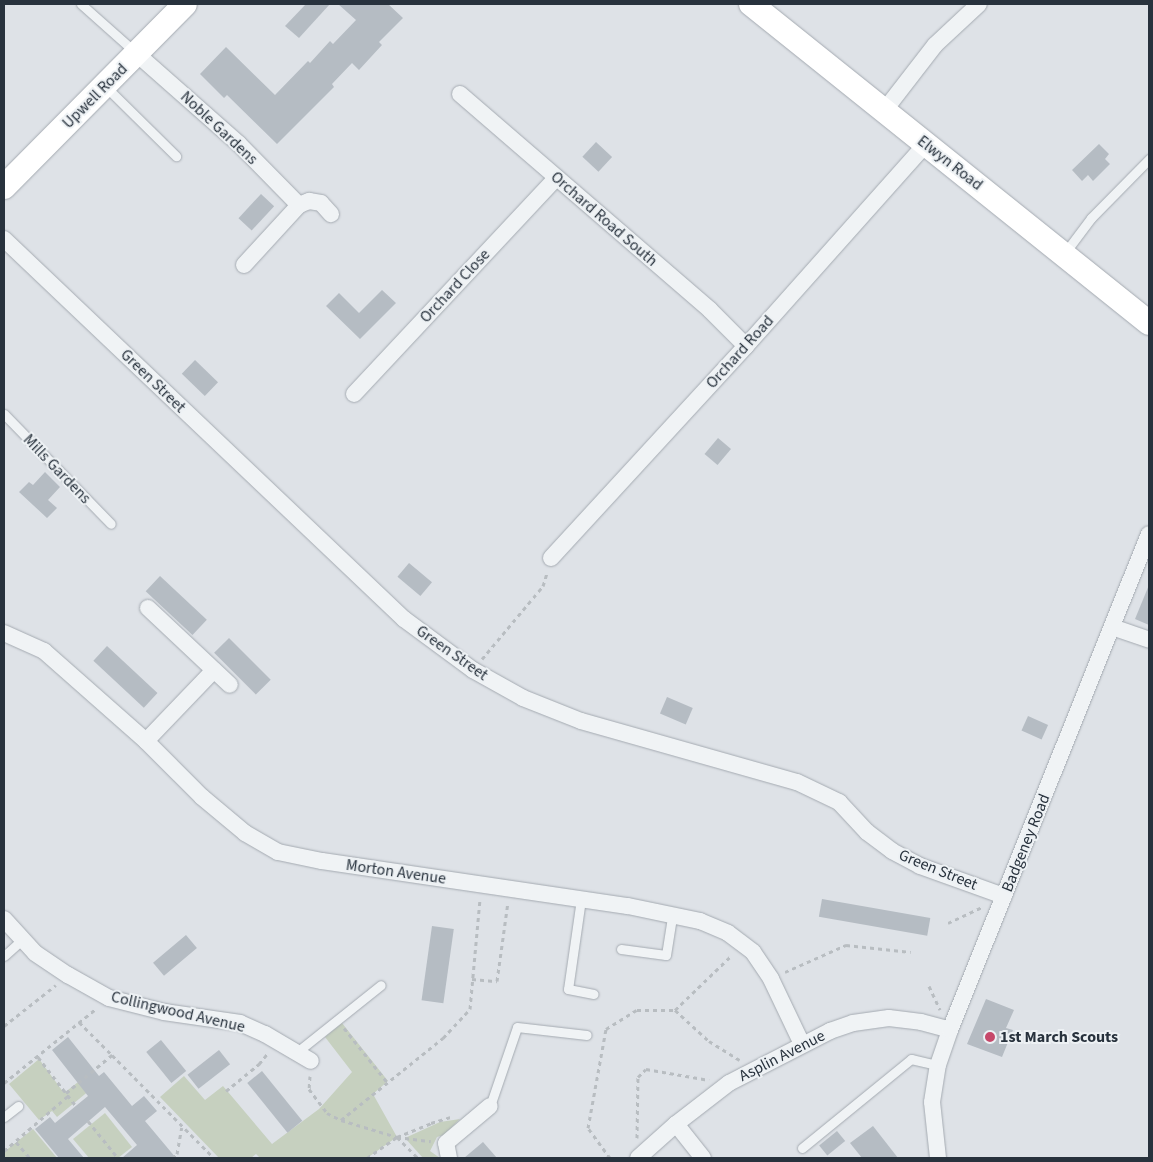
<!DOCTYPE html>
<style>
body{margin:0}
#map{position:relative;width:1153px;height:1162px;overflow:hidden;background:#dee2e7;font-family:"Source Sans 3",sans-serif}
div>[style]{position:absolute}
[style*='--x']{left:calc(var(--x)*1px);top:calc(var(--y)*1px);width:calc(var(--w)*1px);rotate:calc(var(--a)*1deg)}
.green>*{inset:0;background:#c6d0bf}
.building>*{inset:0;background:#b5bcc3;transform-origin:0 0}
.path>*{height:3px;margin-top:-1.5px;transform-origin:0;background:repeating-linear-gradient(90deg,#b8bdc1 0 4px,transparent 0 8px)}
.roads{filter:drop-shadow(0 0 1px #a4aab1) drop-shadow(0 0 1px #a4aab1)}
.lane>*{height:9px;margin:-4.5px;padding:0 4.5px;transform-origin:4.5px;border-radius:4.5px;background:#f0f3f5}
.street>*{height:16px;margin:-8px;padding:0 8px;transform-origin:8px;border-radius:8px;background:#f0f3f5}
.secondary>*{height:24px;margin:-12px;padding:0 12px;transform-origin:12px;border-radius:12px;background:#fff}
.dots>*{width:14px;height:14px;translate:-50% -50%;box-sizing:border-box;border:2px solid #edf1f4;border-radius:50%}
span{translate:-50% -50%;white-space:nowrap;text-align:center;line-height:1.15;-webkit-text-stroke:4px #edf1f4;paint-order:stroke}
.street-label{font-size:16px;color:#28323d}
.poi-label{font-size:16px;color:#28323d;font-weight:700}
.left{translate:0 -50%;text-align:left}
.frame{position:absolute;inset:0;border:5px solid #28323d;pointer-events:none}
</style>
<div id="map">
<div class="green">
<i style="clip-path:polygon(342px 1023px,388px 1081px,373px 1094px,397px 1137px,367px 1158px,260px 1158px,256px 1154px,251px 1158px,219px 1158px,160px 1097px,184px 1076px,205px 1100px,223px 1086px,272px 1144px,319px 1109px,352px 1072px,325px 1037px)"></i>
<i style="clip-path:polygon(39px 1059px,64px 1093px,82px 1079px,90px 1090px,57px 1117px,52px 1111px,39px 1120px,9px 1084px)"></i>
<i style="clip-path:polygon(105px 1113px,132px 1147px,118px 1158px,89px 1158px,73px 1139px)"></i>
<i style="clip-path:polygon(460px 1119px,444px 1135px,437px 1137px,430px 1151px,440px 1158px,423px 1158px,405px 1138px,440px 1122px)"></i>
<i style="clip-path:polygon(33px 1129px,57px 1158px,4px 1158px,4px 1152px)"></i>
</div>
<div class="building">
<i style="clip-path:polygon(306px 4px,330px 4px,299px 38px,285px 26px)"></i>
<i style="clip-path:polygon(338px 4px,388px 4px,403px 18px,379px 42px,382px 45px,359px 70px,352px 63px,332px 84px,334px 87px,277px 144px,227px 95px,224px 98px,200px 74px,226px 47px,275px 95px,308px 61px,310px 63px,330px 41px,333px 44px,356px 20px)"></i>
<i style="left:596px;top:142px;width:22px;height:20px;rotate:43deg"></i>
<i style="clip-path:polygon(1099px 144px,1109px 154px,1105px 159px,1110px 164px,1093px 181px,1088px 175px,1082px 181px,1072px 170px)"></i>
<i style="left:261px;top:194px;width:18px;height:33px;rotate:43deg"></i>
<i style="clip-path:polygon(382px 290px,396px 303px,360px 339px,326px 306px,339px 293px,359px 313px)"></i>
<i style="left:195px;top:360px;width:32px;height:19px;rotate:44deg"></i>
<i style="left:718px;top:438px;width:17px;height:21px;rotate:40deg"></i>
<i style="clip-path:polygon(45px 472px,60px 487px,48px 500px,57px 508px,47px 518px,19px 492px,29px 482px,33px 485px)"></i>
<i style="left:409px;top:563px;width:30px;height:18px;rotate:40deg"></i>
<i style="left:160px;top:576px;width:64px;height:21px;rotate:43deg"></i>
<i style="clip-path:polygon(1149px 585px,1149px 625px,1135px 619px)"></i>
<i style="left:229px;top:638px;width:59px;height:21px;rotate:45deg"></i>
<i style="left:107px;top:646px;width:69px;height:20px;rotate:43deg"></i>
<i style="left:667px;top:697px;width:28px;height:18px;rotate:23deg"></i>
<i style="left:1028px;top:716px;width:22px;height:16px;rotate:24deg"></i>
<i style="left:822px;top:899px;width:110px;height:18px;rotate:10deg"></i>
<i style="left:432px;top:926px;width:22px;height:75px;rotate:8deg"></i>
<i style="left:186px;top:935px;width:17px;height:43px;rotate:50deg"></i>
<i style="clip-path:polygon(986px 999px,1014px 1010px,1006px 1028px,1013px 1030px,1002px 1057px,967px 1044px)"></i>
<i style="clip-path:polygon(68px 1037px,99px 1076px,104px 1072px,132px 1106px,144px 1096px,157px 1111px,145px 1121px,176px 1158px,122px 1158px,137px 1145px,105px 1107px,68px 1139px,84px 1158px,59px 1158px,35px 1129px,50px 1117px,55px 1123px,88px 1096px,52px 1050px)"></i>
<i style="left:161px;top:1040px;width:40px;height:19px;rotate:51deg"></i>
<i style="left:219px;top:1050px;width:18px;height:40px;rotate:52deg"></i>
<i style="left:262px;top:1071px;width:64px;height:19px;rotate:51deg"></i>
<i style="clip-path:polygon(873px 1126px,898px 1158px,862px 1158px,850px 1143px)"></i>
<i style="left:837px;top:1131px;width:13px;height:23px;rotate:51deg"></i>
<i style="clip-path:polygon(483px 1142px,497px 1158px,464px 1158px)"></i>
</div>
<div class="path">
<i style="--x:482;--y:659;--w:95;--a:-50.1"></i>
<i style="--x:543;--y:586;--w:14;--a:-73"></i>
<i style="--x:948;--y:923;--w:38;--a:-25"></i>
<i style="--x:785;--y:972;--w:67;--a:-23.9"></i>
<i style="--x:846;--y:945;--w:65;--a:6.1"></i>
<i style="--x:472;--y:979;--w:25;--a:5"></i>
<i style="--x:497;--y:981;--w:80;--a:-82.1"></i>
<i style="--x:929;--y:986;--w:26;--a:65"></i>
<i style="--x:675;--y:1010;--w:79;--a:-44"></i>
<i style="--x:79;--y:1022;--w:47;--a:45"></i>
<i style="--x:4;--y:1026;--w:66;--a:-38.3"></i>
<i style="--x:344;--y:1028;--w:69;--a:51.5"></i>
<i style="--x:38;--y:1057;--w:62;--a:52.2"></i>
<i style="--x:310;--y:1076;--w:13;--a:94"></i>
<i style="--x:309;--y:1089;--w:30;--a:53"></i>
<i style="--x:327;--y:1113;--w:16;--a:27"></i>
<i style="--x:341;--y:1120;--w:59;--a:16.9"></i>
<i style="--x:397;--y:1137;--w:34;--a:7"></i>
<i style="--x:4;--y:1083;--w:119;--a:-38.9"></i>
<i style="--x:226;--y:1091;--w:43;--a:-39.3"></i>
<i style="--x:259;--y:1064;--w:14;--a:-51"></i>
<i style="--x:66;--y:1093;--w:60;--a:-39.6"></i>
<i style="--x:112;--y:1055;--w:145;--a:45.3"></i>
<i style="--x:341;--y:1120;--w:131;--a:-38.8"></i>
<i style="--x:443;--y:1038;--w:40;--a:-47"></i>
<i style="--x:470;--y:1009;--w:109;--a:-84.8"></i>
<i style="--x:88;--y:1121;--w:48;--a:51"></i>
<i style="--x:397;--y:1137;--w:30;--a:45"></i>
<i style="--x:637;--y:1138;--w:61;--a:-89.1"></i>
<i style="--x:638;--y:1077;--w:11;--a:-45"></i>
<i style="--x:646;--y:1069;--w:64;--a:9.9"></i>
<i style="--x:16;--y:1142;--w:21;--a:49"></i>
<i style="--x:4;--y:1151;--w:84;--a:-40.7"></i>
<i style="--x:172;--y:1158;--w:6;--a:-39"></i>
<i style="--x:177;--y:1154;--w:27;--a:-80"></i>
<i style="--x:367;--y:1158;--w:37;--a:-35"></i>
<i style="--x:397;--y:1137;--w:37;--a:-22"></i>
<i style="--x:431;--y:1123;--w:21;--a:-17"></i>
<i style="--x:610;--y:1158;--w:37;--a:-126"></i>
<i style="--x:588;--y:1128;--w:101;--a:-79.7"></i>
<i style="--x:606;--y:1029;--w:36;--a:-32"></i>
<i style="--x:637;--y:1010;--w:38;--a:0"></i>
<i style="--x:675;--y:1010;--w:46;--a:42.4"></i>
<i style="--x:709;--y:1041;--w:36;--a:32"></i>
</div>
<div class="roads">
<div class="lane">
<i style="--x:81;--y:4;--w:72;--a:41.6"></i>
<i style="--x:105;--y:86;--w:100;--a:44.6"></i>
<i style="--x:1064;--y:254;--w:45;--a:-53.1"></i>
<i style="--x:1091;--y:218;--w:83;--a:-45.5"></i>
<i style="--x:4;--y:414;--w:153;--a:45.8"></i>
<i style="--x:581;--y:899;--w:91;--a:98.2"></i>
<i style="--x:568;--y:989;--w:26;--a:11"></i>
<i style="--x:621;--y:949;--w:45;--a:7.6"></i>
<i style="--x:666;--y:955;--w:39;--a:-81"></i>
<i style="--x:4;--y:956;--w:24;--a:-42"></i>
<i style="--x:297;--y:1052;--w:107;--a:-38.6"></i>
<i style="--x:490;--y:1106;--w:83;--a:-71.1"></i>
<i style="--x:517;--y:1027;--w:70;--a:6.5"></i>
<i style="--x:4;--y:1117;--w:18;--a:-38"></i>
<i style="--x:802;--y:1148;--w:141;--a:-39.2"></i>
<i style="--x:911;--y:1059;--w:28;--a:13"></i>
</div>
<div class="street">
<i style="--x:137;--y:54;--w:136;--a:41.4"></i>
<i style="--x:239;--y:144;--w:86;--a:45.5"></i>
<i style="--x:460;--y:94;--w:330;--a:40.8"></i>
<i style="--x:710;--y:310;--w:51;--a:45"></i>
<i style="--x:884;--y:111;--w:83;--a:-52.3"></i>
<i style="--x:935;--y:45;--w:60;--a:-43"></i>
<i style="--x:4;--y:239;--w:552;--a:43.53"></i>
<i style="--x:404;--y:619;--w:86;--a:36.5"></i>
<i style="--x:473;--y:670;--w:57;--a:29.2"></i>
<i style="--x:523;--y:698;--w:62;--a:21.6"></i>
<i style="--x:581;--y:721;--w:224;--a:15.8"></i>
<i style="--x:797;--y:782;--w:47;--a:25.5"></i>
<i style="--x:839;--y:802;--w:41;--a:47"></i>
<i style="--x:867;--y:832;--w:31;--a:37"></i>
<i style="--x:892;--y:851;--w:32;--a:28"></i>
<i style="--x:920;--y:866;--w:89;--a:19.7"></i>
<i style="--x:244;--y:265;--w:81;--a:-47.5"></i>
<i style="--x:299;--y:205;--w:11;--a:-22"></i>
<i style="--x:309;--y:201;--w:12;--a:9"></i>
<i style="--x:321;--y:203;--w:15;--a:48"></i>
<i style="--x:354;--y:394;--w:296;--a:-46.9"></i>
<i style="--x:551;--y:558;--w:288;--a:-47.4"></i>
<i style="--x:746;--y:346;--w:271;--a:-48.3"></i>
<i style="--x:148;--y:608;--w:112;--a:43.2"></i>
<i style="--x:1112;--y:627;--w:39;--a:19"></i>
<i style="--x:4;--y:633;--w:44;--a:24.2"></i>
<i style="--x:44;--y:651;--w:136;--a:41.4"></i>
<i style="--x:146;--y:741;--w:79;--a:45"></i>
<i style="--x:202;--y:797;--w:56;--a:39.9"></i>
<i style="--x:245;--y:833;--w:38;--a:30"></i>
<i style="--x:278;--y:852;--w:45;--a:11.6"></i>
<i style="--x:322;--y:861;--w:309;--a:8.4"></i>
<i style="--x:628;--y:906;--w:74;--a:11.8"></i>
<i style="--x:700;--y:921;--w:30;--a:23"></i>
<i style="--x:728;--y:933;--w:31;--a:37"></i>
<i style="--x:753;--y:952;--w:32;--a:56"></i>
<i style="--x:771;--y:979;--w:72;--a:64.5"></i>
<i style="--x:146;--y:741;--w:98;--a:-46.2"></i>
<i style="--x:4;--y:919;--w:46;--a:47.6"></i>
<i style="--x:35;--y:953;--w:40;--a:34"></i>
<i style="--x:68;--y:975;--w:47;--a:29.3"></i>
<i style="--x:109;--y:998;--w:57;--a:14.3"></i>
<i style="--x:164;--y:1012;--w:77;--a:8.2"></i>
<i style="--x:240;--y:1023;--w:27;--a:24"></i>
<i style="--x:265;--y:1034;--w:53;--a:30.4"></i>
<i style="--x:676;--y:1124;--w:43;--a:51.5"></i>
<i style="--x:449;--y:1158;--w:15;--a:-101"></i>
<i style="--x:446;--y:1143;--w:57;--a:-40.1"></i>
<i style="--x:638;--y:1158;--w:51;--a:-41.8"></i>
<i style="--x:676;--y:1124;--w:67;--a:-37.7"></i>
<i style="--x:729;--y:1083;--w:114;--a:-27.2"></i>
<i style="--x:830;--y:1031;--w:24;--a:-19"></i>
<i style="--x:853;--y:1023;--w:36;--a:-8"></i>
<i style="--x:889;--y:1018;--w:32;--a:7"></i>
<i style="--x:921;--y:1022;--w:30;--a:15"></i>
<i style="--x:938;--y:1158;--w:56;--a:-96.1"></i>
<i style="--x:932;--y:1102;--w:37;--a:-81"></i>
<i style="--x:938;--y:1065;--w:37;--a:-71"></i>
<i style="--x:950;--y:1030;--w:534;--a:-68.14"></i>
</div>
<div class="secondary">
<i style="--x:751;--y:4;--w:510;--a:38.71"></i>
<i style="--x:4;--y:187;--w:257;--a:-45.3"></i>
</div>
</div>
<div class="dots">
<i style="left:990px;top:1037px;background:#c6486a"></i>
</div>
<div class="street-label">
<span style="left:95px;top:96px;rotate:-45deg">Upwell Road</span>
<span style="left:219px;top:128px;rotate:43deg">Noble Gardens</span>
<span style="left:950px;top:163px;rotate:38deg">Elwyn Road</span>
<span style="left:604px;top:219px;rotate:41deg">Orchard Road South</span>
<span style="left:455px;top:286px;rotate:-47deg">Orchard Close</span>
<span style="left:740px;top:352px;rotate:-48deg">Orchard Road</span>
<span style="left:153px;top:381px;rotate:44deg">Green Street</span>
<span style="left:57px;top:469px;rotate:46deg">Mills Gardens</span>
<span style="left:452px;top:653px;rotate:35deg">Green Street</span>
<span style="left:1026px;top:843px;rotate:-68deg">Badgeney Road</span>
<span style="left:938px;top:870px;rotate:22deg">Green Street</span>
<span style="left:396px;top:872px;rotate:8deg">Morton Avenue</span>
<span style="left:178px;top:1012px;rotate:13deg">Collingwood Avenue</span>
<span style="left:782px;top:1056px;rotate:-27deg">Asplin Avenue</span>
</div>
<div class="poi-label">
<span class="left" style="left:1000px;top:1037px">1st March Scouts</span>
</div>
<div class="frame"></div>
</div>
